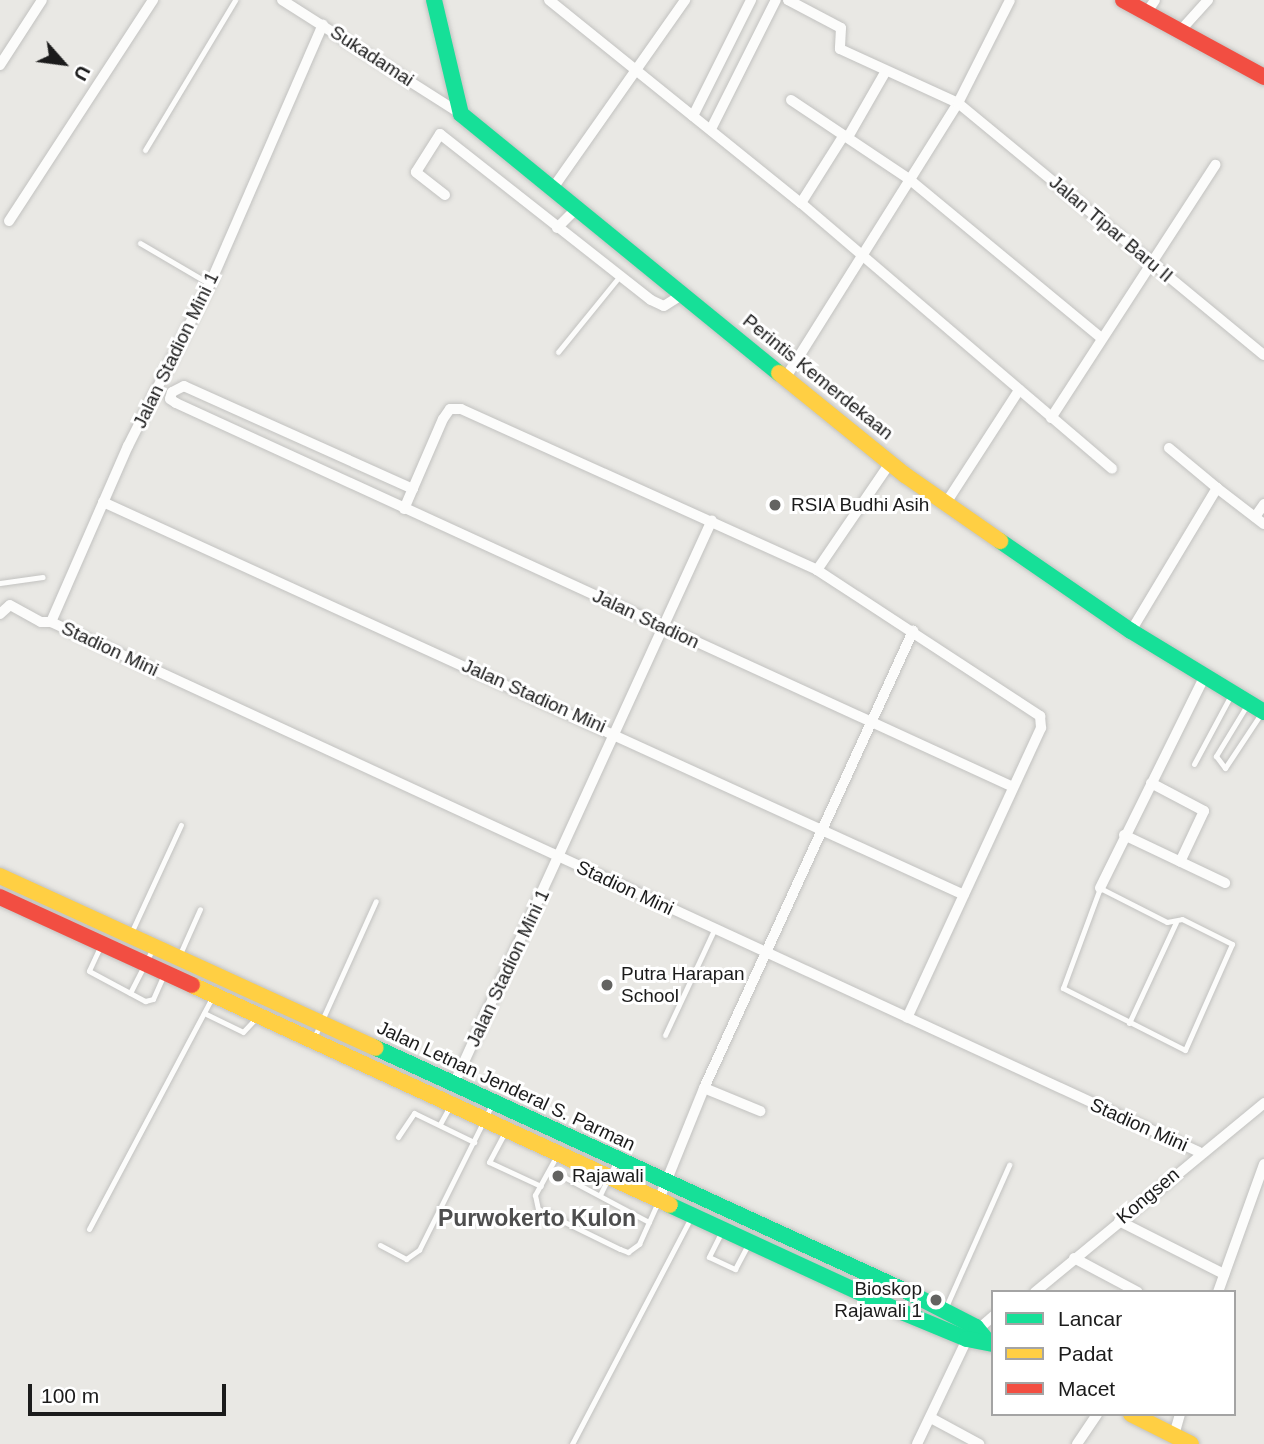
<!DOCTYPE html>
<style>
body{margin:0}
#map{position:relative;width:1264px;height:1444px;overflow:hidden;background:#e9e8e4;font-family:Helvetica,sans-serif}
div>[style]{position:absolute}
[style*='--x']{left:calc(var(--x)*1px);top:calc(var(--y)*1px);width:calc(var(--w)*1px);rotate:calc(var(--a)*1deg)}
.roads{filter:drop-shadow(0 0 2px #c2c2c0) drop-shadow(0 0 2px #c2c2c0)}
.lane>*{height:5px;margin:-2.5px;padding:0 2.5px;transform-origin:2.5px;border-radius:2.5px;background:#fcfcfb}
.street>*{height:10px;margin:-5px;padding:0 5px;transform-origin:5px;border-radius:5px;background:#fcfcfb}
.fast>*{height:16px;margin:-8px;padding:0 8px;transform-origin:8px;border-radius:8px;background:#16e098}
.slow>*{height:16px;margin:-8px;padding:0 8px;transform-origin:8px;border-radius:8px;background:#ffcf43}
.jam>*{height:16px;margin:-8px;padding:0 8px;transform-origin:8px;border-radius:8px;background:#f24e42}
.dots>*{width:19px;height:19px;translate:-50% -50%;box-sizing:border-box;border:4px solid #fff;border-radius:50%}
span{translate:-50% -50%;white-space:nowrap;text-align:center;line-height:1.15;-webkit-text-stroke:6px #fff;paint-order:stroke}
.street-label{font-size:19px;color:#1b1b1b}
.poi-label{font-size:19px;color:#1b1b1b}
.left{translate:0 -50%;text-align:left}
.right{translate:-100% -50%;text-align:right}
.quarter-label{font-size:23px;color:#4e4e4e;font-weight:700}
.legend{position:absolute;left:991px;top:1290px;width:245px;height:126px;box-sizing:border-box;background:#fff;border:2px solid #a4a4a4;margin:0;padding:9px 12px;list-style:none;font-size:21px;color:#1b1b1b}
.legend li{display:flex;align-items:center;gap:14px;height:35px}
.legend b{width:35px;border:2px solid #a4a4a4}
.north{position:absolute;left:28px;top:28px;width:70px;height:70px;-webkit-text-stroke:5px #fff;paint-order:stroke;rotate:118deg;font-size:19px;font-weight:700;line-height:28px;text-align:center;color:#1b1b1b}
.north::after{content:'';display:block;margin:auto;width:24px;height:32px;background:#1b1b1b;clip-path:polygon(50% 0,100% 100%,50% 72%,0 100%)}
.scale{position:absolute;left:28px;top:1384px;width:198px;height:32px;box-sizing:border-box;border:4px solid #1b1b1b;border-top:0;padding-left:9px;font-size:21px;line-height:24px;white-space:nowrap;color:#1b1b1b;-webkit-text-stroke:5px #fff;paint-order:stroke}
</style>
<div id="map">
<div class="roads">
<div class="lane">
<i style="--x:145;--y:150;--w:175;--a:-59"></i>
<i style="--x:140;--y:243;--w:81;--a:30.4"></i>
<i style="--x:558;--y:352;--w:97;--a:-50.9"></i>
<i style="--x:0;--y:583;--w:43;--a:-7.9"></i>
<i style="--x:1247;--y:705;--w:60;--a:121.3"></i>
<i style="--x:1216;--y:756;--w:15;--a:53"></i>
<i style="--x:1225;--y:768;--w:67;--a:-56.5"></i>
<i style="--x:1194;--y:764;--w:78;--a:-61.8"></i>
<i style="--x:1100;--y:888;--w:75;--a:26.9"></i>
<i style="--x:1167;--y:922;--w:15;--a:-11"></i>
<i style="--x:1182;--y:919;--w:56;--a:26.6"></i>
<i style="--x:1232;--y:944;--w:116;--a:113.9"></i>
<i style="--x:1185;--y:1050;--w:137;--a:-153.1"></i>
<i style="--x:1063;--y:988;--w:107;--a:-69.7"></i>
<i style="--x:131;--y:933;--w:119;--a:-65.2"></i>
<i style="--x:100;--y:947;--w:26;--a:115"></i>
<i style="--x:89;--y:971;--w:64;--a:28.2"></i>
<i style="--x:145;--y:1001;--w:8;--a:-14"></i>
<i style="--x:153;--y:999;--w:27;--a:-66"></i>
<i style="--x:180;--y:954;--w:49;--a:-66"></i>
<i style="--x:130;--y:993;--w:51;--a:-62.9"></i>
<i style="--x:204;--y:1013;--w:43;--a:26"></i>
<i style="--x:243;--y:1032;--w:19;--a:-47"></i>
<i style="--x:1129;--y:1023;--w:111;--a:-65"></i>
<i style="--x:665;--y:1035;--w:116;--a:-65"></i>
<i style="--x:314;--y:1038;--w:150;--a:-65.7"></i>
<i style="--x:440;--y:1124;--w:21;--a:-61"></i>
<i style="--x:505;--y:1132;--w:34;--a:118"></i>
<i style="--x:489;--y:1162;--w:57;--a:24.8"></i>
<i style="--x:398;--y:1137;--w:29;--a:-56"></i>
<i style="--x:414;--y:1113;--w:67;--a:25.8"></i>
<i style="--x:557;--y:1155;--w:46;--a:118.8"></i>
<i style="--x:535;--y:1195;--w:14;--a:78"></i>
<i style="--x:538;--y:1209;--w:91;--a:26"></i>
<i style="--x:620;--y:1249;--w:9;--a:21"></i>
<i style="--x:628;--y:1252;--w:14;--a:-36"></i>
<i style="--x:639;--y:1244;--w:46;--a:-65.7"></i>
<i style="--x:551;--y:1170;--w:111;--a:28"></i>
<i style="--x:600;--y:1195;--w:39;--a:-64"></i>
<i style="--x:89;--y:1229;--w:262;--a:-62"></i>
<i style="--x:721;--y:1233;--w:27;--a:117"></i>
<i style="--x:709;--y:1257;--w:29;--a:25"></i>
<i style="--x:735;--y:1269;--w:30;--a:-62"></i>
<i style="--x:380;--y:1245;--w:30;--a:28"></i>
<i style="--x:406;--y:1259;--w:16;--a:-35"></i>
<i style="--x:419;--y:1250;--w:163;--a:-63.4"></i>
<i style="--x:945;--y:1309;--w:158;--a:-66"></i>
<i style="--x:572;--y:1444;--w:254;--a:-62.3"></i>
</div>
<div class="street">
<i style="--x:282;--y:0;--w:212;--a:32.5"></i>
<i style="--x:549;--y:0;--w:324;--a:38.9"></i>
<i style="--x:801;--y:203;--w:409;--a:40.5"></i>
<i style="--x:788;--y:0;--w:60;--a:27.8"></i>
<i style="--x:841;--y:28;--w:21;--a:93"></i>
<i style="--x:840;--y:49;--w:130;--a:24.6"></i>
<i style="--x:958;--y:103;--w:396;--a:39.5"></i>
<i style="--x:1147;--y:12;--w:14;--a:-56"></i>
<i style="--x:1180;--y:31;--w:42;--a:-47.9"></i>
<i style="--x:0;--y:65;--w:77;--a:-57.1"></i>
<i style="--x:791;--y:100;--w:142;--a:33.8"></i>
<i style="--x:909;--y:179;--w:249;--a:39.6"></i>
<i style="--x:693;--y:116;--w:130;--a:-63.4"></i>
<i style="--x:711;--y:129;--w:144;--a:-63.3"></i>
<i style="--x:848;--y:137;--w:76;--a:-60.1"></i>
<i style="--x:553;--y:188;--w:230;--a:-54.9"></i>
<i style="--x:445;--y:195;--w:37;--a:-142"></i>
<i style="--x:416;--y:172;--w:45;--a:-57.7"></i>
<i style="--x:440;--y:134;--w:268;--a:38.2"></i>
<i style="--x:651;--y:300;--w:14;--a:25"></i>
<i style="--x:664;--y:306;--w:22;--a:-32"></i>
<i style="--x:801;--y:203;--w:80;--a:-57.7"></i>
<i style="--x:9;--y:221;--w:264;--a:-56.9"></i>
<i style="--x:557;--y:228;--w:28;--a:-45"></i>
<i style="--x:786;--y:377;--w:324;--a:-57.9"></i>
<i style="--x:958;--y:103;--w:115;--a:-63.2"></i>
<i style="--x:1051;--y:418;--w:302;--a:-57"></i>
<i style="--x:1169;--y:448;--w:62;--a:39.8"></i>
<i style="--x:413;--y:489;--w:251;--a:-155.8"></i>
<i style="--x:184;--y:386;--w:13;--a:153"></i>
<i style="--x:172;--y:392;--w:7;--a:106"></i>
<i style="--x:170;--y:399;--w:7;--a:34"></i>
<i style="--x:176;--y:403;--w:921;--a:24.64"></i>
<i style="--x:103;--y:502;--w:946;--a:24.53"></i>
<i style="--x:946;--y:503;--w:135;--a:-57.1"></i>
<i style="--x:404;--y:509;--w:98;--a:-66.6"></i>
<i style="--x:443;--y:419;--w:12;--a:-55"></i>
<i style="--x:450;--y:409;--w:11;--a:0"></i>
<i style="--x:461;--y:409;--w:391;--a:24.3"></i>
<i style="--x:817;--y:570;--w:267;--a:33.2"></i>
<i style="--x:1040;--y:716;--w:12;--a:85"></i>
<i style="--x:1041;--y:728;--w:319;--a:114.8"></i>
<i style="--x:1255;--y:517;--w:16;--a:-55"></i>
<i style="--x:817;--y:570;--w:130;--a:-55.7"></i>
<i style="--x:0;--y:614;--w:13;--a:-42"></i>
<i style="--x:10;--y:605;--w:35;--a:29"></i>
<i style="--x:41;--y:622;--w:10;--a:0"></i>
<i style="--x:51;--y:622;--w:192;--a:-66.4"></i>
<i style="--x:128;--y:446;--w:182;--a:-63.2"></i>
<i style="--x:210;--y:284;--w:283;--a:-66.5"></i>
<i style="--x:51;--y:622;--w:1264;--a:24.78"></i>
<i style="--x:1131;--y:631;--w:167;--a:-59"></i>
<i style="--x:1217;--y:488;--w:59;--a:37.5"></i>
<i style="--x:1151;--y:783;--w:60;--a:27.8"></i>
<i style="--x:1204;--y:811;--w:56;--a:115.2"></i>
<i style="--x:1124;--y:835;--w:112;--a:25.4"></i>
<i style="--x:1100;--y:888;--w:237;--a:-63.7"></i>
<i style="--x:453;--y:1086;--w:622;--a:-65.41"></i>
<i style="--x:704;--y:1088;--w:61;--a:22.3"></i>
<i style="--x:658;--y:1202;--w:123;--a:-68"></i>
<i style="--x:704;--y:1088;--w:503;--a:-65.42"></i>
<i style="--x:1119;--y:1221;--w:118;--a:26.8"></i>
<i style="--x:1074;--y:1258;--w:72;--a:28"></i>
<i style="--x:1035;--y:1292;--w:297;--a:-39.5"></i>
<i style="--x:1218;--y:1292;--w:136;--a:-70.2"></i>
<i style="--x:931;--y:1418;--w:55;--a:28.4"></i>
<i style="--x:1174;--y:1435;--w:22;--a:-74"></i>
<i style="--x:917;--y:1444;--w:116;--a:-64.5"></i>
<i style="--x:967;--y:1339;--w:35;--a:-41"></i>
<i style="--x:1077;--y:1444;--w:36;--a:-56"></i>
</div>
<div class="fast">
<i style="--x:434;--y:0;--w:117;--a:76.7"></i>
<i style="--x:461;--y:114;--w:410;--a:39.2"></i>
<i style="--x:1000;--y:541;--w:159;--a:34.5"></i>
<i style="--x:1131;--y:631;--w:156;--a:31.3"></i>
<i style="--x:376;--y:1048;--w:588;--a:24.65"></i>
<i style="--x:910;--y:1293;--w:74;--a:27.3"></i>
<i style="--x:976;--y:1327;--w:19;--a:51"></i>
<i style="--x:670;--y:1205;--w:255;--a:24.8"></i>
<i style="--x:902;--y:1312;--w:70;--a:22.6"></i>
<i style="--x:967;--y:1339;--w:26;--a:11"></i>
</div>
<div class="slow">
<i style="--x:779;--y:373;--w:162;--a:39"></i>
<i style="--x:905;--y:475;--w:116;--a:34.8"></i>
<i style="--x:0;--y:876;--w:413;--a:24.6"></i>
<i style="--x:192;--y:985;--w:526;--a:24.71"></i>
<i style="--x:1131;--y:1414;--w:67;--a:26.6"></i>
</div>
<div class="jam">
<i style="--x:1123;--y:0;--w:161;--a:28.6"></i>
<i style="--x:0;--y:897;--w:211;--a:24.6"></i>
</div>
</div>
<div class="dots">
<i style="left:775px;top:505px;background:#636361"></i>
<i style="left:607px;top:985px;background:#636361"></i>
<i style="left:558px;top:1176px;background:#636361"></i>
<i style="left:936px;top:1300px;background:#636361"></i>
</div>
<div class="street-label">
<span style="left:372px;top:56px;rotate:33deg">Sukadamai</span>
<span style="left:1111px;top:229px;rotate:40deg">Jalan Tipar Baru II</span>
<span style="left:176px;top:350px;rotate:-64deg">Jalan Stadion Mini 1</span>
<span style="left:818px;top:377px;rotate:39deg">Perintis Kemerdekaan</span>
<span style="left:646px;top:619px;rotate:25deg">Jalan Stadion</span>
<span style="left:110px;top:649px;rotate:25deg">Stadion Mini</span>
<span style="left:534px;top:696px;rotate:24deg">Jalan Stadion Mini</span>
<span style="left:625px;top:888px;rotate:25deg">Stadion Mini</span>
<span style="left:508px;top:968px;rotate:-65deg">Jalan Stadion Mini 1</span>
<span style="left:506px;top:1086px;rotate:25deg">Jalan Letnan Jenderal S. Parman</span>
<span style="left:1139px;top:1125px;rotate:24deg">Stadion Mini</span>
<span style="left:1148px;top:1196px;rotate:-40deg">Kongsen</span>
</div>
<div class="poi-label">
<span class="left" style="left:791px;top:505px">RSIA Budhi Asih</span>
<span class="left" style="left:621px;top:985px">Putra Harapan<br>School</span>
<span class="left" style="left:572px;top:1176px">Rajawali</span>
<span class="right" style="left:922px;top:1300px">Bioskop<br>Rajawali 1</span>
</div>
<div class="quarter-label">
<span style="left:537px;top:1218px">Purwokerto Kulon</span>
</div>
<ul class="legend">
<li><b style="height:9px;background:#16e098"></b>Lancar</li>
<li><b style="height:9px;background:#ffcf43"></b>Padat</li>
<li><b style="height:9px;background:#f24e42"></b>Macet</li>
</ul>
<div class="north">U</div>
<div class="scale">100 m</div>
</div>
